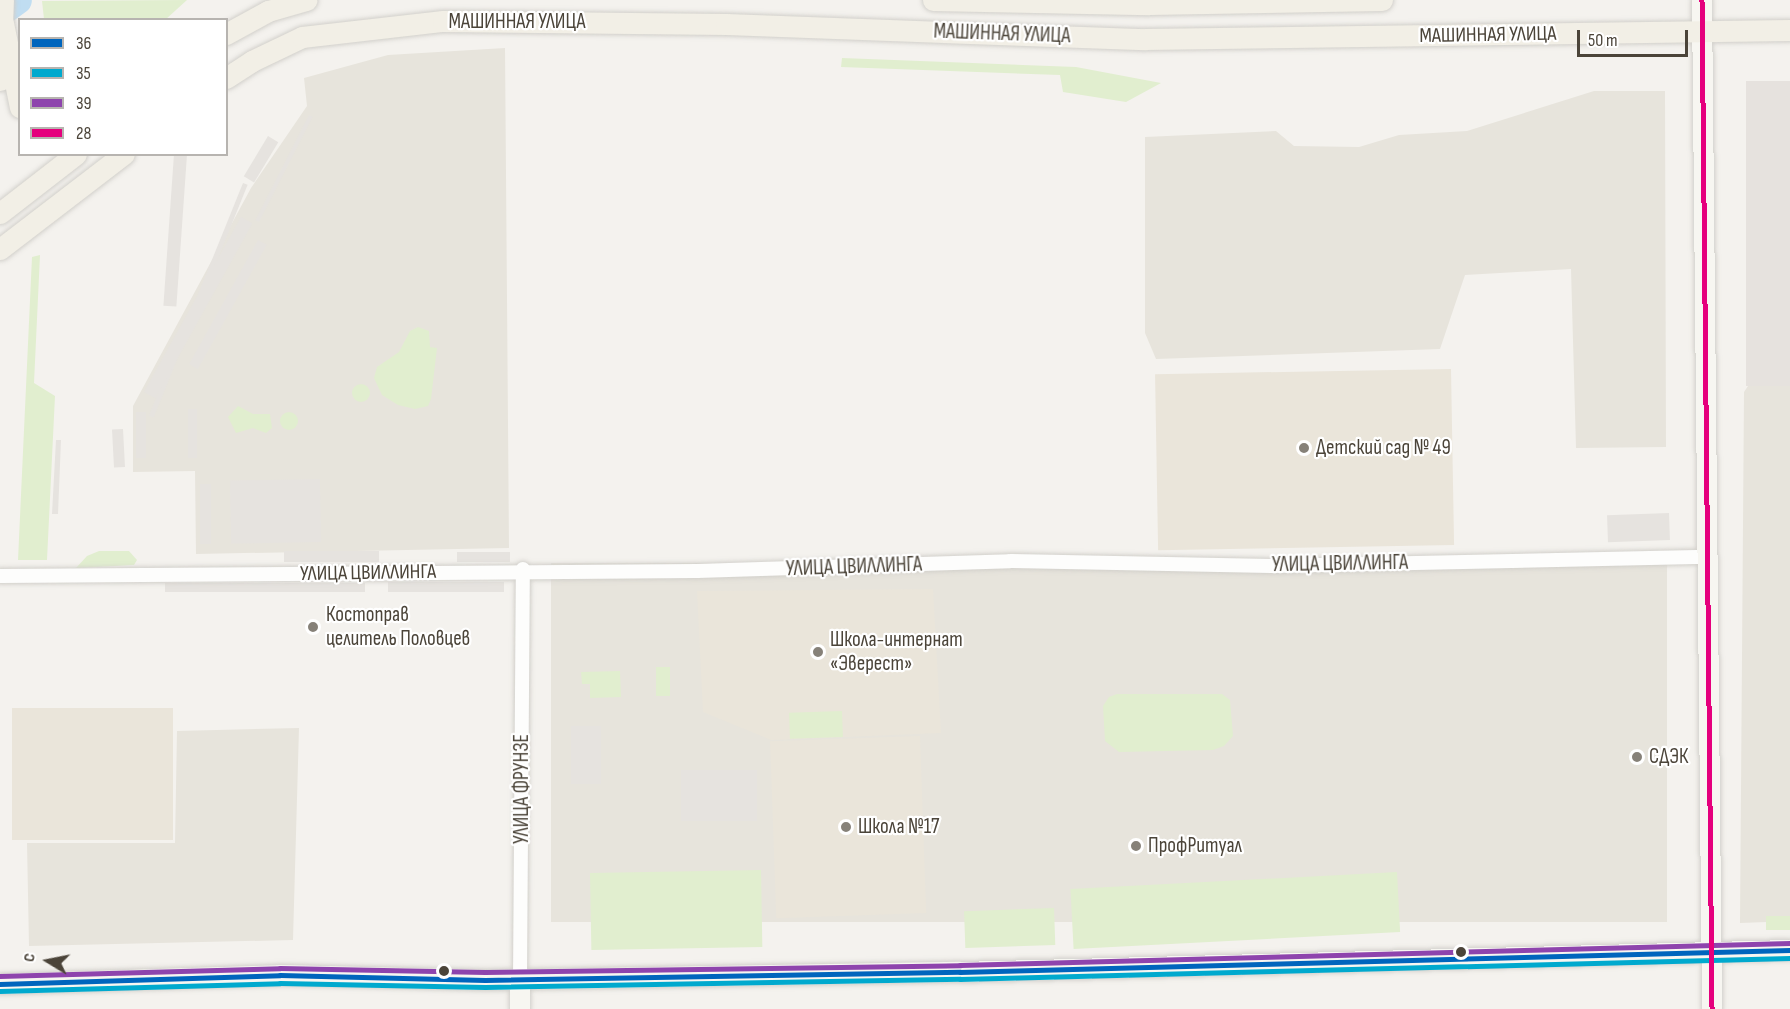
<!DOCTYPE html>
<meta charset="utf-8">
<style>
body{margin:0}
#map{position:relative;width:1790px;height:1009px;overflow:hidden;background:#f4f2ee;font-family:"Sofia Sans Condensed",sans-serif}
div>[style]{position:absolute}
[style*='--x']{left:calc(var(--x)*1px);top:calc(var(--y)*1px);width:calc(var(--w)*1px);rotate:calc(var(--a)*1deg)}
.residential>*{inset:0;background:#e7e4dc;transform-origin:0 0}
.industrial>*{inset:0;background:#e6e2de;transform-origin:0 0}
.education>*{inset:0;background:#eae5da;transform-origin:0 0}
.green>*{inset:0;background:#e1eecf;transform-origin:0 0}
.round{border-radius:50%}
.parking>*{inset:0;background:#e6e3df;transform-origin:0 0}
.river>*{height:27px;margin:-13.5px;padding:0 13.5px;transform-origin:13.5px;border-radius:13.5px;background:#c0ddf1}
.roads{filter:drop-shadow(0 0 2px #d2d0cb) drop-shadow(0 0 2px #d2d0cb)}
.street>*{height:14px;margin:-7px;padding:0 7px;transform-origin:7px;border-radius:7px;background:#fdfdfc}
.secondary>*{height:20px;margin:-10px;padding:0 10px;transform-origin:10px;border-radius:10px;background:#f7f6f1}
.primary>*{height:21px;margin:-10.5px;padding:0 10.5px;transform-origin:10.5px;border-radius:10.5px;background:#f2efe6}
.bus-1>*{height:4.5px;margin:-2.25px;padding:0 2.25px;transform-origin:2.25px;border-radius:2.25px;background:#0065bd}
.bus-2>*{height:4.5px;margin:-2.25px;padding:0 2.25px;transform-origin:2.25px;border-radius:2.25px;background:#00a9ce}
.bus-3>*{height:4.5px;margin:-2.25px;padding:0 2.25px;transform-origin:2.25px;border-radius:2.25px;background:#8e44ad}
.bus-4>*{height:4.5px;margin:-2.25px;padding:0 2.25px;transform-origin:2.25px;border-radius:2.25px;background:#e5007d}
.dots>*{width:16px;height:16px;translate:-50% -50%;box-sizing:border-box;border:3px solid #fff;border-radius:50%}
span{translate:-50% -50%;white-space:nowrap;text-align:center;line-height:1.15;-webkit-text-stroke:4.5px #fff;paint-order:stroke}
.street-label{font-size:21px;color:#4b4439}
.poi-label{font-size:21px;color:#4b4439}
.left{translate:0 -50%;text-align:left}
.legend{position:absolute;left:18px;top:18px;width:210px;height:138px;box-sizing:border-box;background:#fff;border:2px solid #b7b4b0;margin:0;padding:8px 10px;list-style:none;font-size:18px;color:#4b4439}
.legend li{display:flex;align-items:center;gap:12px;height:30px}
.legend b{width:30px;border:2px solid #b7b4b0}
.north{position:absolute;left:18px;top:931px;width:60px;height:60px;-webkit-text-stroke:4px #fff;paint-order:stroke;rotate:280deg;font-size:16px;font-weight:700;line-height:24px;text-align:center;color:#4b4439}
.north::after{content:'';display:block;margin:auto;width:21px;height:27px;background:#4b4439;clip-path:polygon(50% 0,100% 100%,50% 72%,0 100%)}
.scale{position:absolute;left:1577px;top:30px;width:111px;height:27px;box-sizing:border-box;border:3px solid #4b4439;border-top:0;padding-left:8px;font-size:18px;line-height:21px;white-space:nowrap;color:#4b4439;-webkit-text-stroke:4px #fff;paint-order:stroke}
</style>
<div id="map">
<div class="residential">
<i style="clip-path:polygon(505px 48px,509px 548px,196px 554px,195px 471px,133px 472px,133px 406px,251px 188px,307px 106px,304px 78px,388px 55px)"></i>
<i style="clip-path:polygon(1594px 91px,1665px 91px,1666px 447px,1576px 448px,1571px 269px,1465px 275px,1440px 349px,1156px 359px,1145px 333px,1145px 137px,1276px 131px,1294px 146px,1359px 147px,1399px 135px,1467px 131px)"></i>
<i style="clip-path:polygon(1790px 385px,1790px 921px,1740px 923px,1744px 392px,1748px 386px)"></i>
<i style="left:1667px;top:563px;width:359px;height:1116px;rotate:90deg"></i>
<i style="clip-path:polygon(299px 728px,293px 940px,29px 946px,27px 843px,175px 843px,177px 731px)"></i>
</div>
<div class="industrial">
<i style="left:1746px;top:81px;width:44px;height:305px"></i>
</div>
<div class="education">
<i style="left:1451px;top:369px;width:176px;height:296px;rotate:89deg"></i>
<i style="clip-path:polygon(933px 589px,941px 733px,771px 740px,703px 712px,697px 591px)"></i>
<i style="left:173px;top:708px;width:132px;height:161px;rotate:90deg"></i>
<i style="left:920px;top:736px;width:177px;height:150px;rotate:88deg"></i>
</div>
<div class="green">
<i style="clip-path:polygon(187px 0,165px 20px,44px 19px,42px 1px)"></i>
<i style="clip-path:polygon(842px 58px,1076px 67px,1161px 83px,1126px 102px,1063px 92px,1060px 75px,841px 67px)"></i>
<i style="clip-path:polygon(40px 255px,34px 383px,55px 396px,47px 560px,18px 560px,32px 257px)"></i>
<i style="clip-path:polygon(418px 327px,429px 331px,430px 347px,437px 348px,431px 399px,428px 406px,415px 409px,398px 405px,382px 395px,374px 378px,377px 367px,399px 352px,410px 331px)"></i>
<i class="round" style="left:352px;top:384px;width:18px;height:18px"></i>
<i style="clip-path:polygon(238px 406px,253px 414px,270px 414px,272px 428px,266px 433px,253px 428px,236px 433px,228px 417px)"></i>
<i class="round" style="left:280px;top:412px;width:18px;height:18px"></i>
<i style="clip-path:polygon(99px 551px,129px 551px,137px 560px,134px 565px,76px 568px,87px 556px)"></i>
<i style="left:656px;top:667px;width:14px;height:29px"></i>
<i style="clip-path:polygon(620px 671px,621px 697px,590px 698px,590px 684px,582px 684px,581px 672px)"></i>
<i style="clip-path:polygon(1117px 694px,1222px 694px,1230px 700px,1233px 736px,1224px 746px,1213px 750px,1119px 752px,1105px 741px,1103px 706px,1109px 697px)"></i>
<i style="left:842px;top:711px;width:26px;height:53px;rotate:88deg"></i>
<i style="left:761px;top:870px;width:77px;height:171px;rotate:89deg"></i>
<i style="left:1397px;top:872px;width:60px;height:327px;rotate:87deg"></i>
<i style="left:1054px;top:908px;width:37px;height:90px;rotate:88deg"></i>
<i style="left:1790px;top:916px;width:14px;height:24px;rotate:90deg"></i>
</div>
<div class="parking">
<i style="left:309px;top:115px;width:4px;height:118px;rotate:27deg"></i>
<i style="left:268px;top:136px;width:12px;height:47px;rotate:31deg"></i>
<i style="left:174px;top:154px;width:13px;height:152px;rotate:4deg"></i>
<i style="left:243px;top:183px;width:5px;height:251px;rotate:22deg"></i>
<i style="left:241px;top:217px;width:13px;height:200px;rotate:29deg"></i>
<i style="left:258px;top:240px;width:10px;height:142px;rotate:29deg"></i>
<i style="left:188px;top:409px;width:9px;height:49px"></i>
<i style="left:136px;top:412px;width:10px;height:46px"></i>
<i style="left:123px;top:429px;width:38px;height:11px;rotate:87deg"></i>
<i style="clip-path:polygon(56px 440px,61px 440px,58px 514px,52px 514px)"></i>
<i style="left:320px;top:479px;width:63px;height:90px;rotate:89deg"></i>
<i style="left:200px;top:484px;width:11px;height:60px"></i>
<i style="left:1669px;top:513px;width:27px;height:62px;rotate:88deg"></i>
<i style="left:379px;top:551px;width:11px;height:95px;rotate:90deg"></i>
<i style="left:510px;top:552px;width:10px;height:53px;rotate:90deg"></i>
<i style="left:504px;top:582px;width:10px;height:116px;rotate:90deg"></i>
<i style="left:365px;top:583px;width:9px;height:200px;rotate:90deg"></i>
<i style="left:571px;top:726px;width:30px;height:58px"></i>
<i style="left:757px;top:770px;width:51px;height:76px;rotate:90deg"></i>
</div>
<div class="river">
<i style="--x:0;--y:13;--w:22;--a:-36"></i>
</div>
<div class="roads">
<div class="street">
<i style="--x:0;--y:576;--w:697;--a:-0.41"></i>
<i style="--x:697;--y:571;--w:313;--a:-1.8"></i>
<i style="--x:1010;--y:561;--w:261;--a:1.1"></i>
<i style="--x:1271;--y:566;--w:437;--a:-1.2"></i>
<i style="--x:520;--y:979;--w:410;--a:-89.6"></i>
</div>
<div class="secondary">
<i style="--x:1702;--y:0;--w:1009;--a:89.43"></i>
<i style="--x:520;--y:979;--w:30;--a:90"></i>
<i style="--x:0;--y:984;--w:280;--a:-1.8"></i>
<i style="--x:280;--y:975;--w:205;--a:1.4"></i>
<i style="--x:485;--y:980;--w:475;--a:-1"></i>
<i style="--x:960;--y:972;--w:830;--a:-1.52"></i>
</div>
<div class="primary">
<i style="--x:933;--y:0;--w:216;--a:1.1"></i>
<i style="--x:1149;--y:4;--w:233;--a:-1"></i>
<i style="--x:3;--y:23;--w:86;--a:78.6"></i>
<i style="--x:226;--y:34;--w:48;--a:-28.7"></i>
<i style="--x:268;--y:11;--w:40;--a:-16"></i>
<i style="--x:226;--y:78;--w:31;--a:-33"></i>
<i style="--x:252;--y:61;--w:55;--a:-25.6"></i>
<i style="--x:302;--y:37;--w:142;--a:-6.5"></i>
<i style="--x:443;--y:21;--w:283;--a:0.6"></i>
<i style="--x:726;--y:24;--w:419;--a:2.1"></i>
<i style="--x:1145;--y:39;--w:645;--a:-0.8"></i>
<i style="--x:0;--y:80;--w:80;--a:-87.9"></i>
<i style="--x:0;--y:213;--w:96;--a:-37.8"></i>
<i style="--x:0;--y:249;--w:156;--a:-37.5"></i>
</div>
</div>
<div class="bus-1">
<i style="--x:0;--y:984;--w:280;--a:-1.8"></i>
<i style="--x:280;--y:975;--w:205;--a:1.4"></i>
<i style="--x:485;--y:980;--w:475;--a:-1"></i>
<i style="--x:960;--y:972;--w:830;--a:-1.52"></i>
</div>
<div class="bus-2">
<i style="--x:0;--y:991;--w:280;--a:-1.6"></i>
<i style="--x:280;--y:983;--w:205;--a:1.1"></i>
<i style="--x:485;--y:987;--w:475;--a:-1"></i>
<i style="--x:960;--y:979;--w:830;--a:-1.45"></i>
</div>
<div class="bus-3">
<i style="--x:0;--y:976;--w:280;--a:-1.6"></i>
<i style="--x:280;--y:968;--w:205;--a:1.1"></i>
<i style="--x:485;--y:972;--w:475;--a:-0.8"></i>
<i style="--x:960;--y:965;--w:830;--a:-1.52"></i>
</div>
<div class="bus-4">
<i style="--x:1702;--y:0;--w:1009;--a:89.43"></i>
</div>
<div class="dots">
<i style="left:1304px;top:448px;background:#868178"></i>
<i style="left:313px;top:627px;background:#868178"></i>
<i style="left:818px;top:652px;background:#868178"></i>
<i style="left:1637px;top:757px;background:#868178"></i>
<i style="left:846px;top:827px;background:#868178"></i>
<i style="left:1136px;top:846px;background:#868178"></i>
<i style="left:1461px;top:952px;background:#4b4439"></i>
<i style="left:444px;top:971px;background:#4b4439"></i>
</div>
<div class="street-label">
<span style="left:517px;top:22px">МАШИННАЯ УЛИЦА</span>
<span style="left:1002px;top:34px;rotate:2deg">МАШИННАЯ УЛИЦА</span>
<span style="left:1488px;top:35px;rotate:-1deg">МАШИННАЯ УЛИЦА</span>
<span style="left:1340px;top:564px;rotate:-1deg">УЛИЦА ЦВИЛЛИНГА</span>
<span style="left:854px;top:567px;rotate:-2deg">УЛИЦА ЦВИЛЛИНГА</span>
<span style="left:368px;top:573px;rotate:-1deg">УЛИЦА ЦВИЛЛИНГА</span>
<span style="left:522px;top:789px;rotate:-90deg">УЛИЦА ФРУНЗЕ</span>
</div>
<div class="poi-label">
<span class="left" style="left:1316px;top:448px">Детский сад № 49</span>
<span class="left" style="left:326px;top:627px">Костоправ<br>целитель Половцев</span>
<span class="left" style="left:830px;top:652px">Школа-интернат<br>«Эверест»</span>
<span class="left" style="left:1649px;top:757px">СДЭК</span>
<span class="left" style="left:858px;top:827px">Школа №17</span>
<span class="left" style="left:1148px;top:846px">ПрофРитуал</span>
</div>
<ul class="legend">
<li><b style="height:8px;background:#0065bd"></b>36</li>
<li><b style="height:8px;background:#00a9ce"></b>35</li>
<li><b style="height:8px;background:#8e44ad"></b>39</li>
<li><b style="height:8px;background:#e5007d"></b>28</li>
</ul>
<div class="north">С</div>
<div class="scale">50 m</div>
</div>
